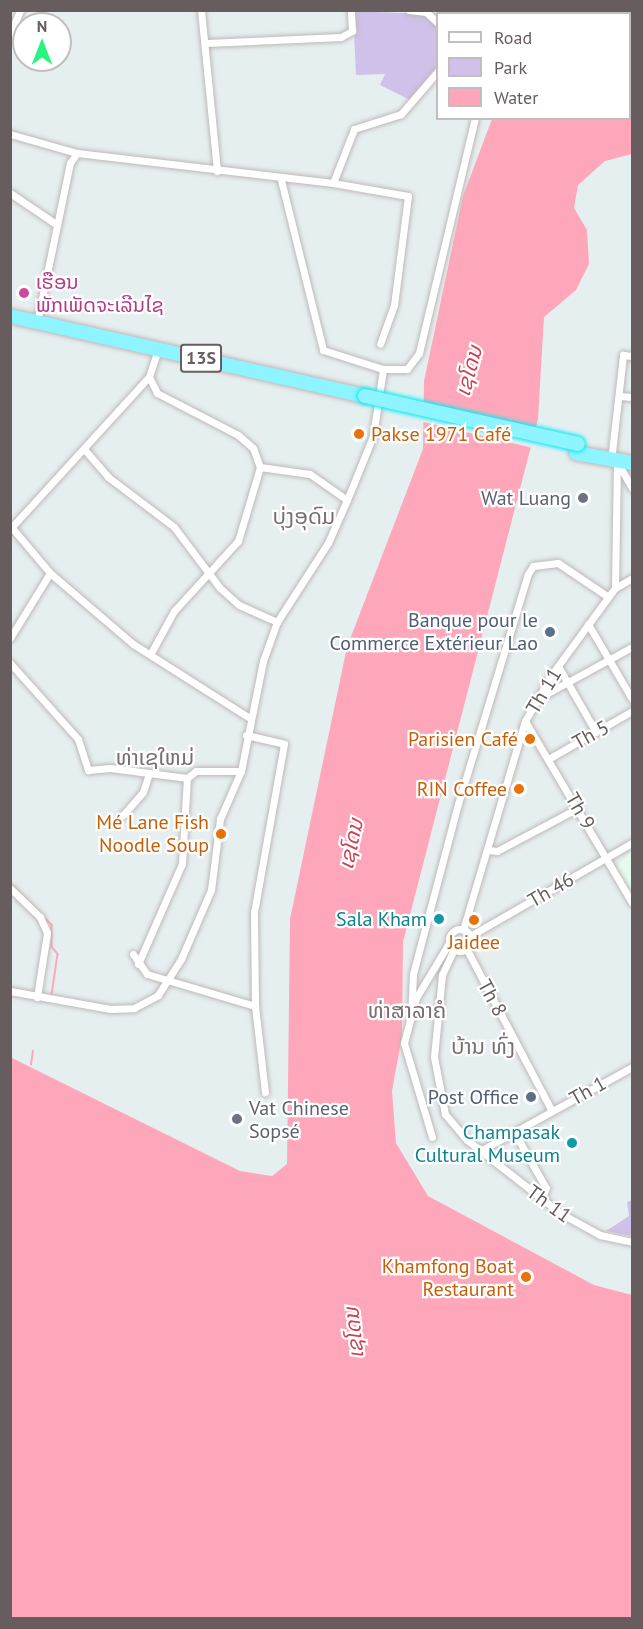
<!DOCTYPE html>
<meta charset="utf-8">
<style>
body{margin:0}
#map{position:relative;width:643px;height:1629px;overflow:hidden;background:#e6eff0;font-family:"PT Sans","Noto Sans Lao",sans-serif}
div>[style]{position:absolute}
[style*='--x']{left:calc(var(--x)*1px);top:calc(var(--y)*1px);width:calc(var(--w)*1px);rotate:calc(var(--a)*1deg)}
.medical>*{inset:0;background:#e2fdee}
.green>*{inset:0;background:#cfc1e9}
.water>*{inset:0;background:#ffa7ba}
.pier>*{inset:0;background:#e6eff0}
.stream>*{height:1.5px;margin:-0.75px;padding:0 0.75px;transform-origin:0.75px;border-radius:0.75px;background:#ffa7ba}
.roads{filter:drop-shadow(0 0 2px #c0b8b8) drop-shadow(0 0 2px #c0b8b8)}
.street>*{height:7px;margin:-3.5px;padding:0 3.5px;transform-origin:3.5px;border-radius:3.5px;background:#fff}
.street>.ring{margin:-3.5px;padding:0;box-sizing:content-box;background:none;border:7px solid #fff;border-radius:50%}
.highway>*{height:14px;margin:-7px;padding:0 7px;transform-origin:7px;border-radius:7px;background:#8ef4ff}
.bridges{filter:drop-shadow(0 0 2px #00ecf6) drop-shadow(0 0 2px #00ecf6)}
.highway-bridge>*{height:14px;margin:-7px;padding:0 7px;transform-origin:7px;border-radius:7px;background:#8ef4ff}
.dots>*{width:16px;height:16px;translate:-50% -50%;box-sizing:border-box;border:3px solid #fff;border-radius:50%}
span{translate:-50% -50%;white-space:nowrap;text-align:center;line-height:1.15;-webkit-text-stroke:4.5px #fff;paint-order:stroke}
.shield-label span{padding:2px 4px;background:#fff;border:2px solid;border-radius:4px;-webkit-text-stroke-width:0}
.shield-label{font-size:18px;color:#675d5e;font-weight:700}
.hotel-label{font-size:20px;color:#b23c85}
.left{translate:0 -50%;text-align:left}
.food-label{font-size:20px;color:#c56008}
.right{translate:-100% -50%;text-align:right}
.worship-label{font-size:20px;color:#5b616d}
.service-label{font-size:20px;color:#4e5e75}
.street-label{font-size:20px;color:#675d5e}
.culture-label{font-size:20px;color:#0d838f}
.water-label{font-size:21px;color:#cc4053;font-style:italic}
.quarter-label{font-size:22px;color:#796e70}
.frame{position:absolute;inset:0;border:12px solid #675d5e;pointer-events:none}
.legend{position:absolute;left:436px;top:12px;width:195px;height:108px;box-sizing:border-box;background:#fff;border:2px solid #c2bebf;margin:0;padding:8px 10px;list-style:none;font-size:18px;color:#675d5e}
.legend li{display:flex;align-items:center;gap:12px;height:30px}
.legend b{width:30px;border:2px solid #c2bebf}
.north{position:absolute;left:12px;top:12px;width:60px;height:60px;box-sizing:border-box;background:#fff;border:2px solid #c2bebf;border-radius:50%;rotate:0deg;font-size:16px;font-weight:700;line-height:24px;text-align:center;color:#675d5e}
.north::after{content:'';display:block;margin:auto;width:21px;height:27px;background:#27f580;clip-path:polygon(50% 0,100% 100%,50% 72%,0 100%)}
</style>
<div id="map">
<div class="medical">
<i style="clip-path:polygon(632px 850px,632px 897px,617px 866px)"></i>
</div>
<div class="green">
<i style="clip-path:polygon(353px 11px,426px 14px,437px 25px,437px 67px,410px 100px,380px 85px,385px 74px,356px 75px)"></i>
<i style="clip-path:polygon(632px 1200px,632px 1236px,606px 1231px,629px 1216px,627px 1202px)"></i>
</div>
<div class="water">
<i style="clip-path:polygon(632px 25px,632px 154px,605px 161px,578px 185px,574px 208px,587px 230px,589px 264px,576px 290px,544px 317px,538px 419px,403px 942px,402px 1036px,392px 1091px,396px 1143px,428px 1196px,594px 1285px,632px 1295px,632px 1618px,11px 1618px,10px 1057px,240px 1171px,272px 1176px,287px 1164px,290px 919px,347px 647px,423px 449px,424px 381px,463px 196px,492px 119px,630px 118px)"></i>
</div>
<div class="pier">
<i style="clip-path:polygon(418px 412px,537px 434px,533px 448px,419px 421px)"></i>
</div>
<div class="stream">
<i style="--x:10;--y:883;--w:59;--a:45"></i>
<i style="--x:52;--y:925;--w:22;--a:90"></i>
<i style="--x:52;--y:947;--w:9;--a:49"></i>
<i style="--x:58;--y:954;--w:41;--a:98.3"></i>
<i style="--x:31;--y:1065;--w:14;--a:-82"></i>
</div>
<div class="roads">
<div class="street">
<i style="--x:201;--y:10;--w:162;--a:84.3"></i>
<i style="--x:409;--y:10;--w:17;--a:7"></i>
<i style="--x:426;--y:12;--w:16;--a:43"></i>
<i style="--x:504;--y:14;--w:4;--a:-63"></i>
<i style="--x:10;--y:34;--w:26;--a:-67"></i>
<i style="--x:207;--y:43;--w:134;--a:-2.6"></i>
<i style="--x:341;--y:37;--w:13;--a:-29"></i>
<i style="--x:352;--y:31;--w:21;--a:-93"></i>
<i style="--x:10;--y:134;--w:70;--a:15.8"></i>
<i style="--x:281;--y:180;--w:175;--a:76.1"></i>
<i style="--x:323;--y:350;--w:63;--a:17.6"></i>
<i style="--x:383;--y:369;--w:24;--a:0"></i>
<i style="--x:407;--y:369;--w:20;--a:-53"></i>
<i style="--x:419;--y:353;--w:242;--a:-76.6"></i>
<i style="--x:333;--y:183;--w:76;--a:9.8"></i>
<i style="--x:408;--y:196;--w:110;--a:97.3"></i>
<i style="--x:394;--y:305;--w:41;--a:109.7"></i>
<i style="--x:10;--y:193;--w:55;--a:34"></i>
<i style="--x:37;--y:322;--w:162;--a:-78.3"></i>
<i style="--x:70;--y:163;--w:12;--a:-55"></i>
<i style="--x:77;--y:153;--w:258;--a:6.7"></i>
<i style="--x:333;--y:183;--w:58;--a:-68.7"></i>
<i style="--x:354;--y:129;--w:49;--a:-17.7"></i>
<i style="--x:401;--y:114;--w:57;--a:-49.3"></i>
<i style="--x:149;--y:377;--w:18;--a:63"></i>
<i style="--x:157;--y:393;--w:91;--a:27.4"></i>
<i style="--x:238;--y:435;--w:20;--a:41"></i>
<i style="--x:253;--y:448;--w:20;--a:70"></i>
<i style="--x:260;--y:467;--w:50;--a:8"></i>
<i style="--x:310;--y:474;--w:45;--a:35.1"></i>
<i style="--x:620;--y:396;--w:12;--a:5"></i>
<i style="--x:84;--y:449;--w:37;--a:49"></i>
<i style="--x:108;--y:477;--w:83;--a:37.1"></i>
<i style="--x:174;--y:527;--w:76;--a:53"></i>
<i style="--x:220;--y:588;--w:25;--a:42"></i>
<i style="--x:239;--y:605;--w:42;--a:24.1"></i>
<i style="--x:612;--y:452;--w:98;--a:-83.5"></i>
<i style="--x:623;--y:355;--w:9;--a:6"></i>
<i style="--x:618;--y:463;--w:29;--a:61"></i>
<i style="--x:10;--y:529;--w:206;--a:-47.6"></i>
<i style="--x:149;--y:377;--w:29;--a:-72"></i>
<i style="--x:13;--y:529;--w:57;--a:49.9"></i>
<i style="--x:50;--y:573;--w:109;--a:40.5"></i>
<i style="--x:133;--y:644;--w:136;--a:32.4"></i>
<i style="--x:615;--y:588;--w:20;--a:-30"></i>
<i style="--x:588;--y:624;--w:87;--a:59.6"></i>
<i style="--x:10;--y:638;--w:76;--a:-58.4"></i>
<i style="--x:151;--y:653;--w:48;--a:-61.3"></i>
<i style="--x:174;--y:611;--w:95;--a:-47.6"></i>
<i style="--x:238;--y:541;--w:77;--a:-73.4"></i>
<i style="--x:10;--y:663;--w:102;--a:48.2"></i>
<i style="--x:78;--y:739;--w:33;--a:72"></i>
<i style="--x:88;--y:770;--w:22;--a:-5"></i>
<i style="--x:110;--y:768;--w:78;--a:7.4"></i>
<i style="--x:558;--y:666;--w:76;--a:60.1"></i>
<i style="--x:535;--y:700;--w:111;--a:-28.7"></i>
<i style="--x:525;--y:721;--w:211;--a:59.5"></i>
<i style="--x:246;--y:735;--w:39;--a:13"></i>
<i style="--x:284;--y:744;--w:171;--a:100.1"></i>
<i style="--x:254;--y:912;--w:94;--a:89.4"></i>
<i style="--x:550;--y:758;--w:95;--a:-29.8"></i>
<i style="--x:123;--y:815;--w:30;--a:-49"></i>
<i style="--x:143;--y:792;--w:20;--a:-72"></i>
<i style="--x:489;--y:850;--w:8;--a:7"></i>
<i style="--x:497;--y:851;--w:92;--a:-28"></i>
<i style="--x:10;--y:888;--w:42;--a:44"></i>
<i style="--x:40;--y:917;--w:17;--a:66"></i>
<i style="--x:47;--y:933;--w:65;--a:98.9"></i>
<i class="ring" style="left:449px;top:929px;width:15px;height:15px"></i>
<i style="--x:463;--y:930;--w:218;--a:-73.5"></i>
<i style="--x:525;--y:721;--w:54;--a:-60.1"></i>
<i style="--x:552;--y:674;--w:107;--a:-53.8"></i>
<i style="--x:615;--y:588;--w:127;--a:-89.1"></i>
<i style="--x:470;--y:936;--w:187;--a:-29.9"></i>
<i style="--x:466;--y:948;--w:184;--a:62.2"></i>
<i style="--x:454;--y:949;--w:29;--a:115"></i>
<i style="--x:442;--y:975;--w:82;--a:95.6"></i>
<i style="--x:434;--y:1057;--w:58;--a:79.1"></i>
<i style="--x:445;--y:1114;--w:34;--a:50"></i>
<i style="--x:467;--y:1140;--w:118;--a:38.1"></i>
<i style="--x:560;--y:1213;--w:46;--a:28.8"></i>
<i style="--x:600;--y:1235;--w:33;--a:12"></i>
<i style="--x:133;--y:954;--w:24;--a:55"></i>
<i style="--x:147;--y:974;--w:113;--a:16.5"></i>
<i style="--x:255;--y:1006;--w:87;--a:83.4"></i>
<i style="--x:138;--y:964;--w:109;--a:-66.3"></i>
<i style="--x:182;--y:864;--w:86;--a:-86.7"></i>
<i style="--x:187;--y:778;--w:11;--a:-38"></i>
<i style="--x:196;--y:771;--w:45;--a:0"></i>
<i style="--x:10;--y:991;--w:102;--a:10.2"></i>
<i style="--x:110;--y:1009;--w:24;--a:-2"></i>
<i style="--x:134;--y:1008;--w:27;--a:-28"></i>
<i style="--x:158;--y:995;--w:43;--a:-57.4"></i>
<i style="--x:181;--y:959;--w:75;--a:-66.5"></i>
<i style="--x:211;--y:890;--w:72;--a:-82.8"></i>
<i style="--x:220;--y:819;--w:52;--a:-66.4"></i>
<i style="--x:241;--y:771;--w:112;--a:-78.7"></i>
<i style="--x:263;--y:661;--w:41;--a:-70.3"></i>
<i style="--x:277;--y:622;--w:94;--a:-57.2"></i>
<i style="--x:328;--y:543;--w:47;--a:-66.2"></i>
<i style="--x:347;--y:500;--w:69;--a:-67.9"></i>
<i style="--x:373;--y:436;--w:68;--a:-81.5"></i>
<i style="--x:411;--y:1018;--w:44;--a:-87.4"></i>
<i style="--x:413;--y:974;--w:176;--a:-75.2"></i>
<i style="--x:458;--y:804;--w:240;--a:-73.1"></i>
<i style="--x:528;--y:574;--w:9;--a:-58"></i>
<i style="--x:533;--y:566;--w:25;--a:-7"></i>
<i style="--x:558;--y:563;--w:59;--a:34"></i>
<i style="--x:514;--y:1132;--w:64;--a:60.3"></i>
<i style="--x:546;--y:1188;--w:12;--a:114"></i>
<i style="--x:432;--y:1137;--w:98;--a:-106.6"></i>
<i style="--x:404;--y:1043;--w:47;--a:-75.1"></i>
<i style="--x:416;--y:998;--w:64;--a:-59"></i>
<i style="--x:480;--y:1151;--w:174;--a:-28.9"></i>
</div>
<div class="highway">
<i style="--x:10;--y:316;--w:364;--a:12.7"></i>
<i style="--x:576;--y:453;--w:57;--a:10.1"></i>
</div>
</div>
<div class="bridges">
<div class="highway-bridge">
<i style="--x:365;--y:396;--w:218;--a:12.7"></i>
</div>
</div>
<div class="dots">
<i style="left:24px;top:293px;background:#d1479c"></i>
<i style="left:359px;top:434px;background:#e8710a"></i>
<i style="left:583px;top:498px;background:#6b7280"></i>
<i style="left:550px;top:632px;background:#5c6f8a"></i>
<i style="left:530px;top:739px;background:#e8710a"></i>
<i style="left:519px;top:789px;background:#e8710a"></i>
<i style="left:221px;top:834px;background:#e8710a"></i>
<i style="left:439px;top:919px;background:#0f9aa8"></i>
<i style="left:474px;top:920px;background:#e8710a"></i>
<i style="left:531px;top:1097px;background:#5c6f8a"></i>
<i style="left:237px;top:1119px;background:#6b7280"></i>
<i style="left:572px;top:1143px;background:#0f9aa8"></i>
<i style="left:526px;top:1277px;background:#e8710a"></i>
</div>
<div class="shield-label">
<span style="left:201px;top:358px">13S</span>
</div>
<div class="hotel-label">
<span class="left" style="left:36px;top:294px">ເຮືອນ<br>ພັກເພັດຈະເລີນໄຊ</span>
</div>
<div class="food-label">
<span class="left" style="left:371px;top:434px">Pakse 1971 Café</span>
<span class="right" style="left:518px;top:739px">Parisien Café</span>
<span class="right" style="left:507px;top:789px">RIN Coffee</span>
<span class="right" style="left:209px;top:834px">Mé Lane Fish<br>Noodle Soup</span>
<span style="left:474px;top:942px">Jaidee</span>
<span class="right" style="left:514px;top:1278px">Khamfong Boat<br>Restaurant</span>
</div>
<div class="worship-label">
<span class="right" style="left:571px;top:498px">Wat Luang</span>
<span class="left" style="left:249px;top:1120px">Vat Chinese<br>Sopsé</span>
</div>
<div class="service-label">
<span class="right" style="left:538px;top:632px">Banque pour le<br>Commerce Extérieur Lao</span>
<span class="right" style="left:519px;top:1097px">Post Office</span>
</div>
<div class="street-label">
<span style="left:544px;top:691px;rotate:-59deg">Th 11</span>
<span style="left:591px;top:735px;rotate:-29deg">Th 5</span>
<span style="left:580px;top:811px;rotate:60deg">Th 9</span>
<span style="left:551px;top:890px;rotate:-30deg">Th 46</span>
<span style="left:492px;top:998px;rotate:62deg">Th 8</span>
<span style="left:588px;top:1091px;rotate:-29deg">Th 1</span>
<span style="left:549px;top:1204px;rotate:36deg">Th 11</span>
</div>
<div class="culture-label">
<span class="right" style="left:427px;top:919px">Sala Kham</span>
<span class="right" style="left:560px;top:1144px">Champasak<br>Cultural Museum</span>
</div>
<div class="water-label">
<span style="left:469px;top:371px;rotate:-75deg">ເຊໂດນ</span>
<span style="left:351px;top:844px;rotate:-78deg">ເຊໂດນ</span>
<span style="left:354px;top:1333px;rotate:-96deg">ເຊໂດນ</span>
</div>
<div class="quarter-label">
<span style="left:304px;top:517px">ບຸ່ງອຸດົມ</span>
<span style="left:155px;top:758px">ທ່າເຊໃຫມ່</span>
<span style="left:407px;top:1011px">ທ່າສາລາຄໍ</span>
<span style="left:483px;top:1047px">ບ້ານ ທົ່ງ</span>
</div>
<div class="frame"></div>
<ul class="legend">
<li><b style="height:8px;background:#fff"></b>Road</li>
<li><b style="height:16px;background:#cfc1e9"></b>Park</li>
<li><b style="height:16px;background:#ffa7ba"></b>Water</li>
</ul>
<div class="north">N</div>
</div>
